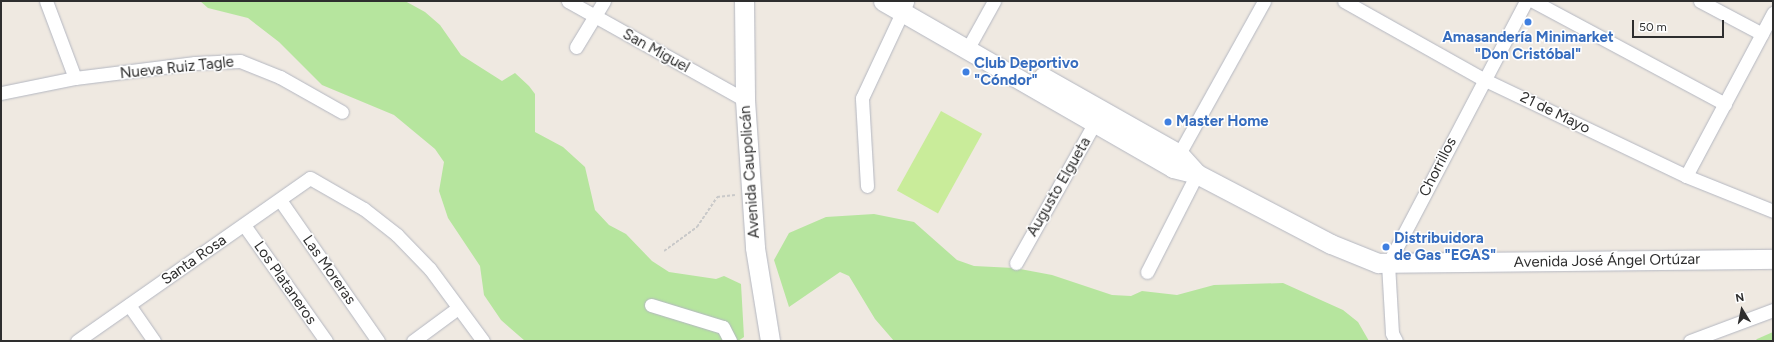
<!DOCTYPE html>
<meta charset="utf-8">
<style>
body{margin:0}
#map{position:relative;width:1774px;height:342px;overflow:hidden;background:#efe9e1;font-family:Figtree,sans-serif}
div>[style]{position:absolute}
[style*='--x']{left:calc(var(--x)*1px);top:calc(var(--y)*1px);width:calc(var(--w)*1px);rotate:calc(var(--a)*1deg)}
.green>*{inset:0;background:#b6e59e}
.pitch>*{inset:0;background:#c9ec9a;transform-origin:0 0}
.path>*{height:2px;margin-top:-1px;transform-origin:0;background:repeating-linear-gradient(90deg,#c9c9c9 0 3px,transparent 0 5px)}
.roads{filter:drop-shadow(0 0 1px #b4b7c1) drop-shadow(0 0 1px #b4b7c1)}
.street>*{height:13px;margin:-6.5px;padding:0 6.5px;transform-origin:6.5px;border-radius:6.5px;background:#fff}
.secondary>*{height:19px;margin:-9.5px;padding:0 9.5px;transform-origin:9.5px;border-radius:9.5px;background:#fff}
.dots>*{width:11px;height:11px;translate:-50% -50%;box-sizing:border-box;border:2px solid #fff;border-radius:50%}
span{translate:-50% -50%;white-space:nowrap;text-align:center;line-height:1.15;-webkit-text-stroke:3px #fff;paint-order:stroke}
.shop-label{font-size:15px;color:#366cbe;font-weight:700}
.left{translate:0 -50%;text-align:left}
.street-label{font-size:15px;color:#2e2e2e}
.frame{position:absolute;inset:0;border:2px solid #2e2e2e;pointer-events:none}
.north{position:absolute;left:1722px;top:290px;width:40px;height:40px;-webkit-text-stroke:3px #fff;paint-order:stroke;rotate:350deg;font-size:11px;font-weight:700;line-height:16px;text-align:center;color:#2e2e2e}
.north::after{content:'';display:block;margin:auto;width:14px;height:18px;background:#2e2e2e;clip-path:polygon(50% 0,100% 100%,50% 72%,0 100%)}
.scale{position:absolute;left:1632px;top:20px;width:92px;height:18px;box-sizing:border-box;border:2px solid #2e2e2e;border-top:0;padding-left:5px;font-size:12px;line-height:14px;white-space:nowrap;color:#2e2e2e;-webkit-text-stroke:3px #fff;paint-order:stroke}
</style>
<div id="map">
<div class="green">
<i style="clip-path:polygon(200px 1px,405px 1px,425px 12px,440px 25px,461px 55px,502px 81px,515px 73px,529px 86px,535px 94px,535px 132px,563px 147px,585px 167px,595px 210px,609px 225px,626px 234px,652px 261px,669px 272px,716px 279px,724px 276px,741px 284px,744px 337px,738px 341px,525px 341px,501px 320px,484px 295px,480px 266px,448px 218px,439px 191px,444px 162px,435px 149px,394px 115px,322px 85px,279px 42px,248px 18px,208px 8px)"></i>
<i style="clip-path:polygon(874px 214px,914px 222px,957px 260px,974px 266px,1014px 268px,1052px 275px,1112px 295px,1131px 296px,1142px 291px,1177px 295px,1214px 285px,1283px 283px,1343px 310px,1358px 322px,1369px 341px,894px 341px,875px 319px,849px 276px,840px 272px,789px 307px,774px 260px,789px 233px,826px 217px)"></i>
<i style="clip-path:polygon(1773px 332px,1773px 341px,1755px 341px,1757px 339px)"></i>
</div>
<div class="pitch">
<i style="left:941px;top:111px;width:47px;height:91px;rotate:29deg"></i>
</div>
<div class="path">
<i style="--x:664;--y:251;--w:41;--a:-36"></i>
<i style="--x:697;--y:227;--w:36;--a:-56"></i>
<i style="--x:717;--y:197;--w:18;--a:-6"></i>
</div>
<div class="roads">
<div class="street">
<i style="--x:46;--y:1;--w:82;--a:69.4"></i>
<i style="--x:568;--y:1;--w:203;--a:29.2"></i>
<i style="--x:1344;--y:1;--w:159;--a:29.3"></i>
<i style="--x:1483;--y:79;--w:225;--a:25.5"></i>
<i style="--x:1686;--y:176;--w:94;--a:21.9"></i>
<i style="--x:1533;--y:1;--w:218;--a:28.2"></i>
<i style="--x:1700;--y:1;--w:70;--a:28"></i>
<i style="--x:576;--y:47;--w:54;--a:-58.7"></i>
<i style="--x:968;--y:48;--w:54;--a:-61"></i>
<i style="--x:1;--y:93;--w:76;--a:-11.5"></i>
<i style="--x:75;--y:78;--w:121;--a:-7.1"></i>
<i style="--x:195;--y:63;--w:45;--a:-2.5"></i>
<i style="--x:240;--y:61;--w:43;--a:21.8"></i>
<i style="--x:280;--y:77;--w:71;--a:29.4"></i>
<i style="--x:1179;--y:154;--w:175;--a:-60.9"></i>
<i style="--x:1686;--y:176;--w:185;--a:-61.9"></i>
<i style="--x:867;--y:186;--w:88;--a:-93.3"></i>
<i style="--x:862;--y:98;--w:106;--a:-64.9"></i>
<i style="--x:280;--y:200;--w:172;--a:55.2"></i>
<i style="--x:244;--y:225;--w:142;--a:54.7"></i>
<i style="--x:1016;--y:263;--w:167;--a:-60.7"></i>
<i style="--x:1147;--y:272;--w:110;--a:-63"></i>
<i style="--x:129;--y:305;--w:44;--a:55.2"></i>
<i style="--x:651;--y:305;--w:75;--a:17"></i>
<i style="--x:723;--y:327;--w:16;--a:63"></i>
<i style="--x:77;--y:341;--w:284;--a:-35"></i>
<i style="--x:310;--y:178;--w:62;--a:29.9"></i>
<i style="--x:364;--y:209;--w:42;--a:38.2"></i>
<i style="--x:397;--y:235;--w:47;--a:45.9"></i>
<i style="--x:430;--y:269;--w:89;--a:53.6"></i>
<i style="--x:413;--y:341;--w:56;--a:-36.3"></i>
<i style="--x:1396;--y:341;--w:9;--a:-117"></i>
<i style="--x:1392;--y:333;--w:69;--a:-93.3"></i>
<i style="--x:1388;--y:264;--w:297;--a:-62.3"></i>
<i style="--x:1690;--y:341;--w:89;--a:-20.5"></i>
</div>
<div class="secondary">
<i style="--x:744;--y:1;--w:99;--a:89.4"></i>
<i style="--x:745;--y:100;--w:148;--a:86.1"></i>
<i style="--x:755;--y:248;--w:94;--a:80.8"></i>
<i style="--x:883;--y:1;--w:335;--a:29.9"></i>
<i style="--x:1173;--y:168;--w:25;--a:14"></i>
<i style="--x:1197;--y:174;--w:151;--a:27.6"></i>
<i style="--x:1331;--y:244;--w:51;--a:22"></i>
<i style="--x:1378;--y:263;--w:395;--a:-0.6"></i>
<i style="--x:1043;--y:77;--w:156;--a:29.5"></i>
<i style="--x:1179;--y:154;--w:27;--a:48"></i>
</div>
</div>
<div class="dots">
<i style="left:1528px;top:22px;background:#3f7fe0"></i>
<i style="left:966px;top:72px;background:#3f7fe0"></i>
<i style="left:1168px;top:122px;background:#3f7fe0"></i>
<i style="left:1386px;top:247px;background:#3f7fe0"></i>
</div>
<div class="shop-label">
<span style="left:1528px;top:46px">Amasandería Minimarket<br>"Don Cristóbal"</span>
<span class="left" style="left:974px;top:72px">Club Deportivo<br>"Cóndor"</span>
<span class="left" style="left:1176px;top:122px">Master Home</span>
<span class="left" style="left:1394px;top:247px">Distribuidora<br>de Gas "EGAS"</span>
</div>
<div class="street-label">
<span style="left:656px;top:51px;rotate:29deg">San Miguel</span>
<span style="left:177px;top:68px;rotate:-6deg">Nueva Ruiz Tagle</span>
<span style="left:1555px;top:113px;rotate:26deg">21 de Mayo</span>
<span style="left:1438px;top:167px;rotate:-63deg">Chorrillos</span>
<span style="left:750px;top:172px;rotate:-94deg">Avenida Caupolicán</span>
<span style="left:1059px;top:187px;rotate:-60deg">Augusto Elgueta</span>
<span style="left:194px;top:260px;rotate:-35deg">Santa Rosa</span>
<span style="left:1607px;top:261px;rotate:-1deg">Avenida José Ángel Ortúzar</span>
<span style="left:329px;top:270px;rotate:55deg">Las Moreras</span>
<span style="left:285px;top:283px;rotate:55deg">Los Plataneros</span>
</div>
<div class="frame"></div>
<div class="north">N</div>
<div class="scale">50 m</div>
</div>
